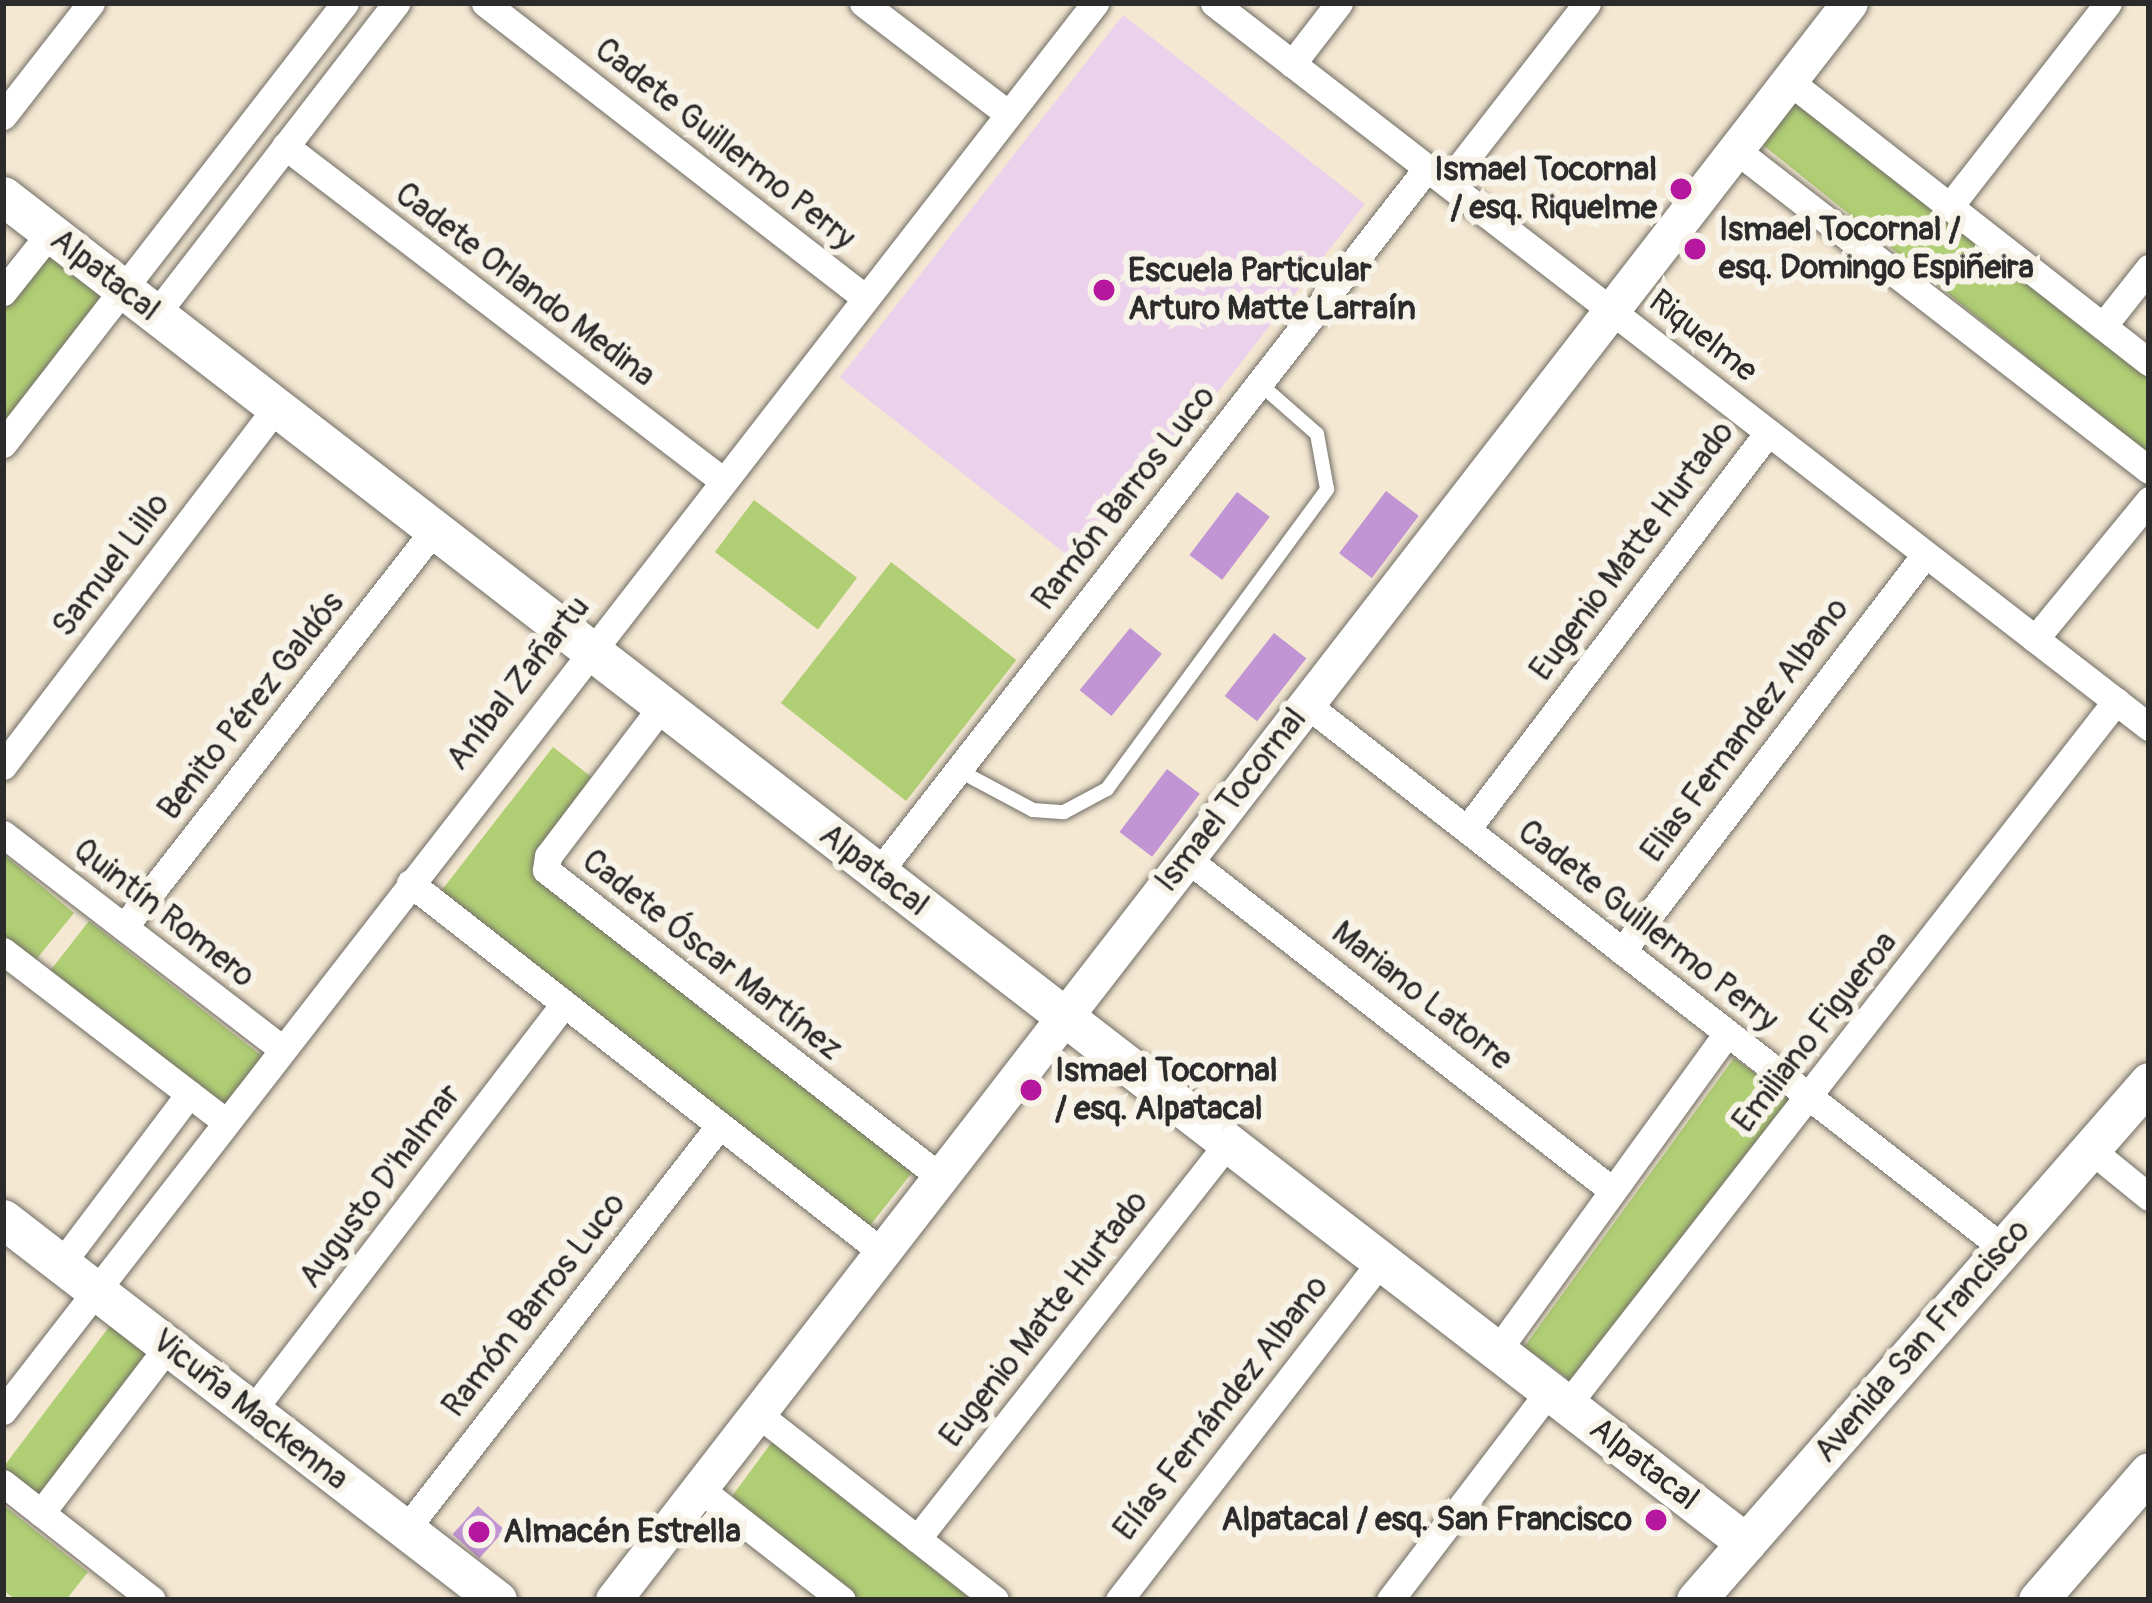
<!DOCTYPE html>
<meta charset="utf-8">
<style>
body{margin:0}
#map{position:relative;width:2152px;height:1603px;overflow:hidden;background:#f4e8d2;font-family:Pangolin,sans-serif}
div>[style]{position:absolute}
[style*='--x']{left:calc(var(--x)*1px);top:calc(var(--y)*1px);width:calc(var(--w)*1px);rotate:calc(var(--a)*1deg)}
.built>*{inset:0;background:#ebd1eb;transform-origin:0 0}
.green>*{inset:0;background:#b0ce74;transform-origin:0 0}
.building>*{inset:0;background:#c194d3;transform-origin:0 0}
.roads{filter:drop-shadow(0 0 3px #716d65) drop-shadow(0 0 3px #716d65)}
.service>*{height:14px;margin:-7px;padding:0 7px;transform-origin:7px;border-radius:7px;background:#fff}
.minor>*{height:27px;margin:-13.5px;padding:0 13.5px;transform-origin:13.5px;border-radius:13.5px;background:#fff}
.tertiary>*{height:36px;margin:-18px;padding:0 18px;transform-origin:18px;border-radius:18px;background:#fff}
.secondary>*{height:39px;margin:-19.5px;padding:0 19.5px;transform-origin:19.5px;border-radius:19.5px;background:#fff}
.dots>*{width:33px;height:33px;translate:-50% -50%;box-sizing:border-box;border:6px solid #f7f3e8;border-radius:50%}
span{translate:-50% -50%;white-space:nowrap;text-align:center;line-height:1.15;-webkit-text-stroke:12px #f7f3e8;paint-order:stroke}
.street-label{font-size:33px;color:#2b2b2b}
.poi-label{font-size:33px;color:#2b2b2b;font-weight:700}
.right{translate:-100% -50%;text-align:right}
.left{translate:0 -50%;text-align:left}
.frame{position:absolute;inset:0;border:6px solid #2b2b2b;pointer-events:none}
</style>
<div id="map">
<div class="built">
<i style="left:1123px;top:15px;width:307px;height:460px;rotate:38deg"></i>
</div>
<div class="green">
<i style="clip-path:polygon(1796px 97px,2149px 367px,2149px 455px,1758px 141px)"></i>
<i style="clip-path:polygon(49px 252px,106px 296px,3px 431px,3px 311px)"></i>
<i style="left:754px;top:500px;width:129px;height:65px;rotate:37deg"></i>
<i style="left:891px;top:562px;width:159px;height:179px;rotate:38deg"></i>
<i style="clip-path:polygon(553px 747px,598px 782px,533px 867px,918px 1165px,868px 1228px,438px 895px)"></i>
<i style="clip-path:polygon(3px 854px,74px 913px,35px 961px,3px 934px)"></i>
<i style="left:89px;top:921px;width:224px;height:65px;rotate:38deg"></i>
<i style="left:1734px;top:1058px;width:71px;height:357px;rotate:36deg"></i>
<i style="left:112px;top:1323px;width:50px;height:181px;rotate:37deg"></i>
<i style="clip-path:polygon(772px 1442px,972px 1600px,851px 1600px,727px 1503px)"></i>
<i style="clip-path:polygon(3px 1505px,88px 1572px,66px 1600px,16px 1600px,3px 1590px)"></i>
</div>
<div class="building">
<i style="left:1386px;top:491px;width:41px;height:78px;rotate:37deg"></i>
<i style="left:1237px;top:492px;width:41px;height:79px;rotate:37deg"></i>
<i style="left:1130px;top:628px;width:41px;height:80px;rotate:39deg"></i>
<i style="left:1274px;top:633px;width:41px;height:80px;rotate:38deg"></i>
<i style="left:1167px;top:769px;width:41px;height:79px;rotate:37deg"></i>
<i style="left:478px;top:1506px;width:36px;height:38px;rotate:42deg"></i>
</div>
<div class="roads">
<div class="service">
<i style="--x:958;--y:770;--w:85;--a:28.1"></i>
<i style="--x:1033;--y:810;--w:31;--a:4"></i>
<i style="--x:1064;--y:812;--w:49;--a:-28.1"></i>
<i style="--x:1107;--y:789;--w:372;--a:-53.7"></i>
<i style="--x:1327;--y:489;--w:56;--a:-100.3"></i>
<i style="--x:1317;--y:434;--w:77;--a:-138.7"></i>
</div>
<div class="minor">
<i style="--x:485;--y:3;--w:480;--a:37.8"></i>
<i style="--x:863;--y:3;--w:183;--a:37.4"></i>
<i style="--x:1214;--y:3;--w:1183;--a:37.75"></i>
<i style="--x:1292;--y:64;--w:77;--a:-52.4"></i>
<i style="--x:1789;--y:81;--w:457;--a:38"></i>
<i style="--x:3;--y:116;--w:143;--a:-52.1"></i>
<i style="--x:285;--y:146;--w:550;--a:37.39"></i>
<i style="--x:1736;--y:150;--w:522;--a:37.77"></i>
<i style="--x:1447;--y:183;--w:228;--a:-52.1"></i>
<i style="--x:1950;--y:206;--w:257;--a:-52.1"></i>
<i style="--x:3;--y:292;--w:75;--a:-51.5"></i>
<i style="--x:156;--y:314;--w:393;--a:-52.3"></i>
<i style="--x:2103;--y:326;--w:74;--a:-51.6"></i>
<i style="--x:3;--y:444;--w:558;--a:-52.21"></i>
<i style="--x:2035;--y:639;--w:180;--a:-50.6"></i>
<i style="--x:1306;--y:704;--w:884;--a:37.97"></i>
<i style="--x:662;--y:706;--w:188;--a:127.2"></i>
<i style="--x:548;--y:856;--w:14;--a:98"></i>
<i style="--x:546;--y:870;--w:499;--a:37.9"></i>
<i style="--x:3;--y:766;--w:451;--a:-52.7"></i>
<i style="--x:1467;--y:829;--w:498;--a:-52.8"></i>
<i style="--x:3;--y:834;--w:352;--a:37.6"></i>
<i style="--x:1186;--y:858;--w:541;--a:37.95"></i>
<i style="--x:878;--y:873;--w:894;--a:-52.09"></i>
<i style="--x:410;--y:883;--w:599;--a:38.02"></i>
<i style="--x:124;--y:927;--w:504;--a:-52.02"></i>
<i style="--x:3;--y:951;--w:281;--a:37.5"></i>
<i style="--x:1622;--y:951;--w:499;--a:-52.6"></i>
<i style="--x:2090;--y:1149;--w:76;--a:39.1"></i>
<i style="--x:61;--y:1264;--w:213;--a:-53"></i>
<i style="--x:1497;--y:1351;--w:392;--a:-54.1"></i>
<i style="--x:1567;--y:1405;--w:893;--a:-52.05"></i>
<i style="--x:3;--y:1411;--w:1782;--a:-52.2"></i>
<i style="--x:252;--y:1411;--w:513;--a:-52.53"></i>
<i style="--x:758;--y:1414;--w:301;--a:38.1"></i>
<i style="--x:3;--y:1483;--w:189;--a:38.1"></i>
<i style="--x:700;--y:1489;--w:180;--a:38"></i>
<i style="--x:41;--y:1513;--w:210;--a:-52.7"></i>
<i style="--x:406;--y:1529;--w:510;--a:-52.16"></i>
<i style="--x:917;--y:1539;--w:504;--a:-51.86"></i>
<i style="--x:1119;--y:1600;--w:428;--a:-52.3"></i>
<i style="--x:1390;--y:1600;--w:263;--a:-52.7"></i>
</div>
<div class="tertiary">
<i style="--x:614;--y:1600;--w:2019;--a:-52.26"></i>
</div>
<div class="secondary">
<i style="--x:3;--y:196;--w:2203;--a:37.7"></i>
<i style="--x:3;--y:1219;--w:624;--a:37.64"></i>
<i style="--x:1696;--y:1600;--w:688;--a:-48.83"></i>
<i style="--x:2038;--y:1600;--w:169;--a:-49.1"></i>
</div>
</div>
<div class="dots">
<i style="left:1681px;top:189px;background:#b5179e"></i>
<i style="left:1695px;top:249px;background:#b5179e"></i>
<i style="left:1104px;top:290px;background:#b5179e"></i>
<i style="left:1031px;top:1090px;background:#b5179e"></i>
<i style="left:1656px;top:1520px;background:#b5179e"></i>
<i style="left:479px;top:1532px;background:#b5179e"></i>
</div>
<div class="street-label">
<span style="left:725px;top:144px;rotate:38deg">Cadete Guillermo Perry</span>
<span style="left:105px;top:275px;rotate:38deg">Alpatacal</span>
<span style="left:525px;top:285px;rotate:37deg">Cadete Orlando Medina</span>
<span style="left:1703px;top:336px;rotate:38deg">Riquelme</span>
<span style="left:1124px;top:498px;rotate:-52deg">Ramón Barros Luco</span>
<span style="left:1632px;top:551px;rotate:-53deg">Eugenio Matte Hurtado</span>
<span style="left:111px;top:565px;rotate:-53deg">Samuel Lillo</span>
<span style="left:518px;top:683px;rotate:-52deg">Aníbal Zañartu</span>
<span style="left:251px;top:706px;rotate:-52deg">Benito Pérez Galdós</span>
<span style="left:1745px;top:730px;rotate:-53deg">Elias Fernandez Albano</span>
<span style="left:1231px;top:800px;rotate:-52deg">Ismael Tocornal</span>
<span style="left:874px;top:870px;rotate:38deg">Alpatacal</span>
<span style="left:164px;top:913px;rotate:38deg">Quintín Romero</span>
<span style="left:1648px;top:926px;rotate:38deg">Cadete Guillermo Perry</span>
<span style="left:712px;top:955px;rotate:38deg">Cadete Óscar Martínez</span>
<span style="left:1422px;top:996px;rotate:38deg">Mariano Latorre</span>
<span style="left:1815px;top:1032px;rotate:-52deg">Emiliano Figueroa</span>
<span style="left:380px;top:1186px;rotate:-53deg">Augusto D'halmar</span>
<span style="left:534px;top:1305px;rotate:-52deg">Ramón Barros Luco</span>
<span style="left:1044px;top:1319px;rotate:-52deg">Eugenio Matte Hurtado</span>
<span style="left:1922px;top:1341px;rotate:-49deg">Avenida San Francisco</span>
<span style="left:1221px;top:1408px;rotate:-52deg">Elías Fernández Albano</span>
<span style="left:250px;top:1410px;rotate:38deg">Vicuña Mackenna</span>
<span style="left:1644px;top:1464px;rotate:38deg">Alpatacal</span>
</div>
<div class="poi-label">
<span class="right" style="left:1657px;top:189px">Ismael Tocornal<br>/ esq. Riquelme</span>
<span class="left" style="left:1719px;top:249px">Ismael Tocornal /<br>esq. Domingo Espiñeira</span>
<span class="left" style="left:1128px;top:290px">Escuela Particular<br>Arturo Matte Larraín</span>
<span class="left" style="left:1055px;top:1090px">Ismael Tocornal<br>/ esq. Alpatacal</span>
<span class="right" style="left:1632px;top:1520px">Alpatacal / esq. San Francisco</span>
<span class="left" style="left:503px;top:1532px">Almacén Estrella</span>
</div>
<div class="frame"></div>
</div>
